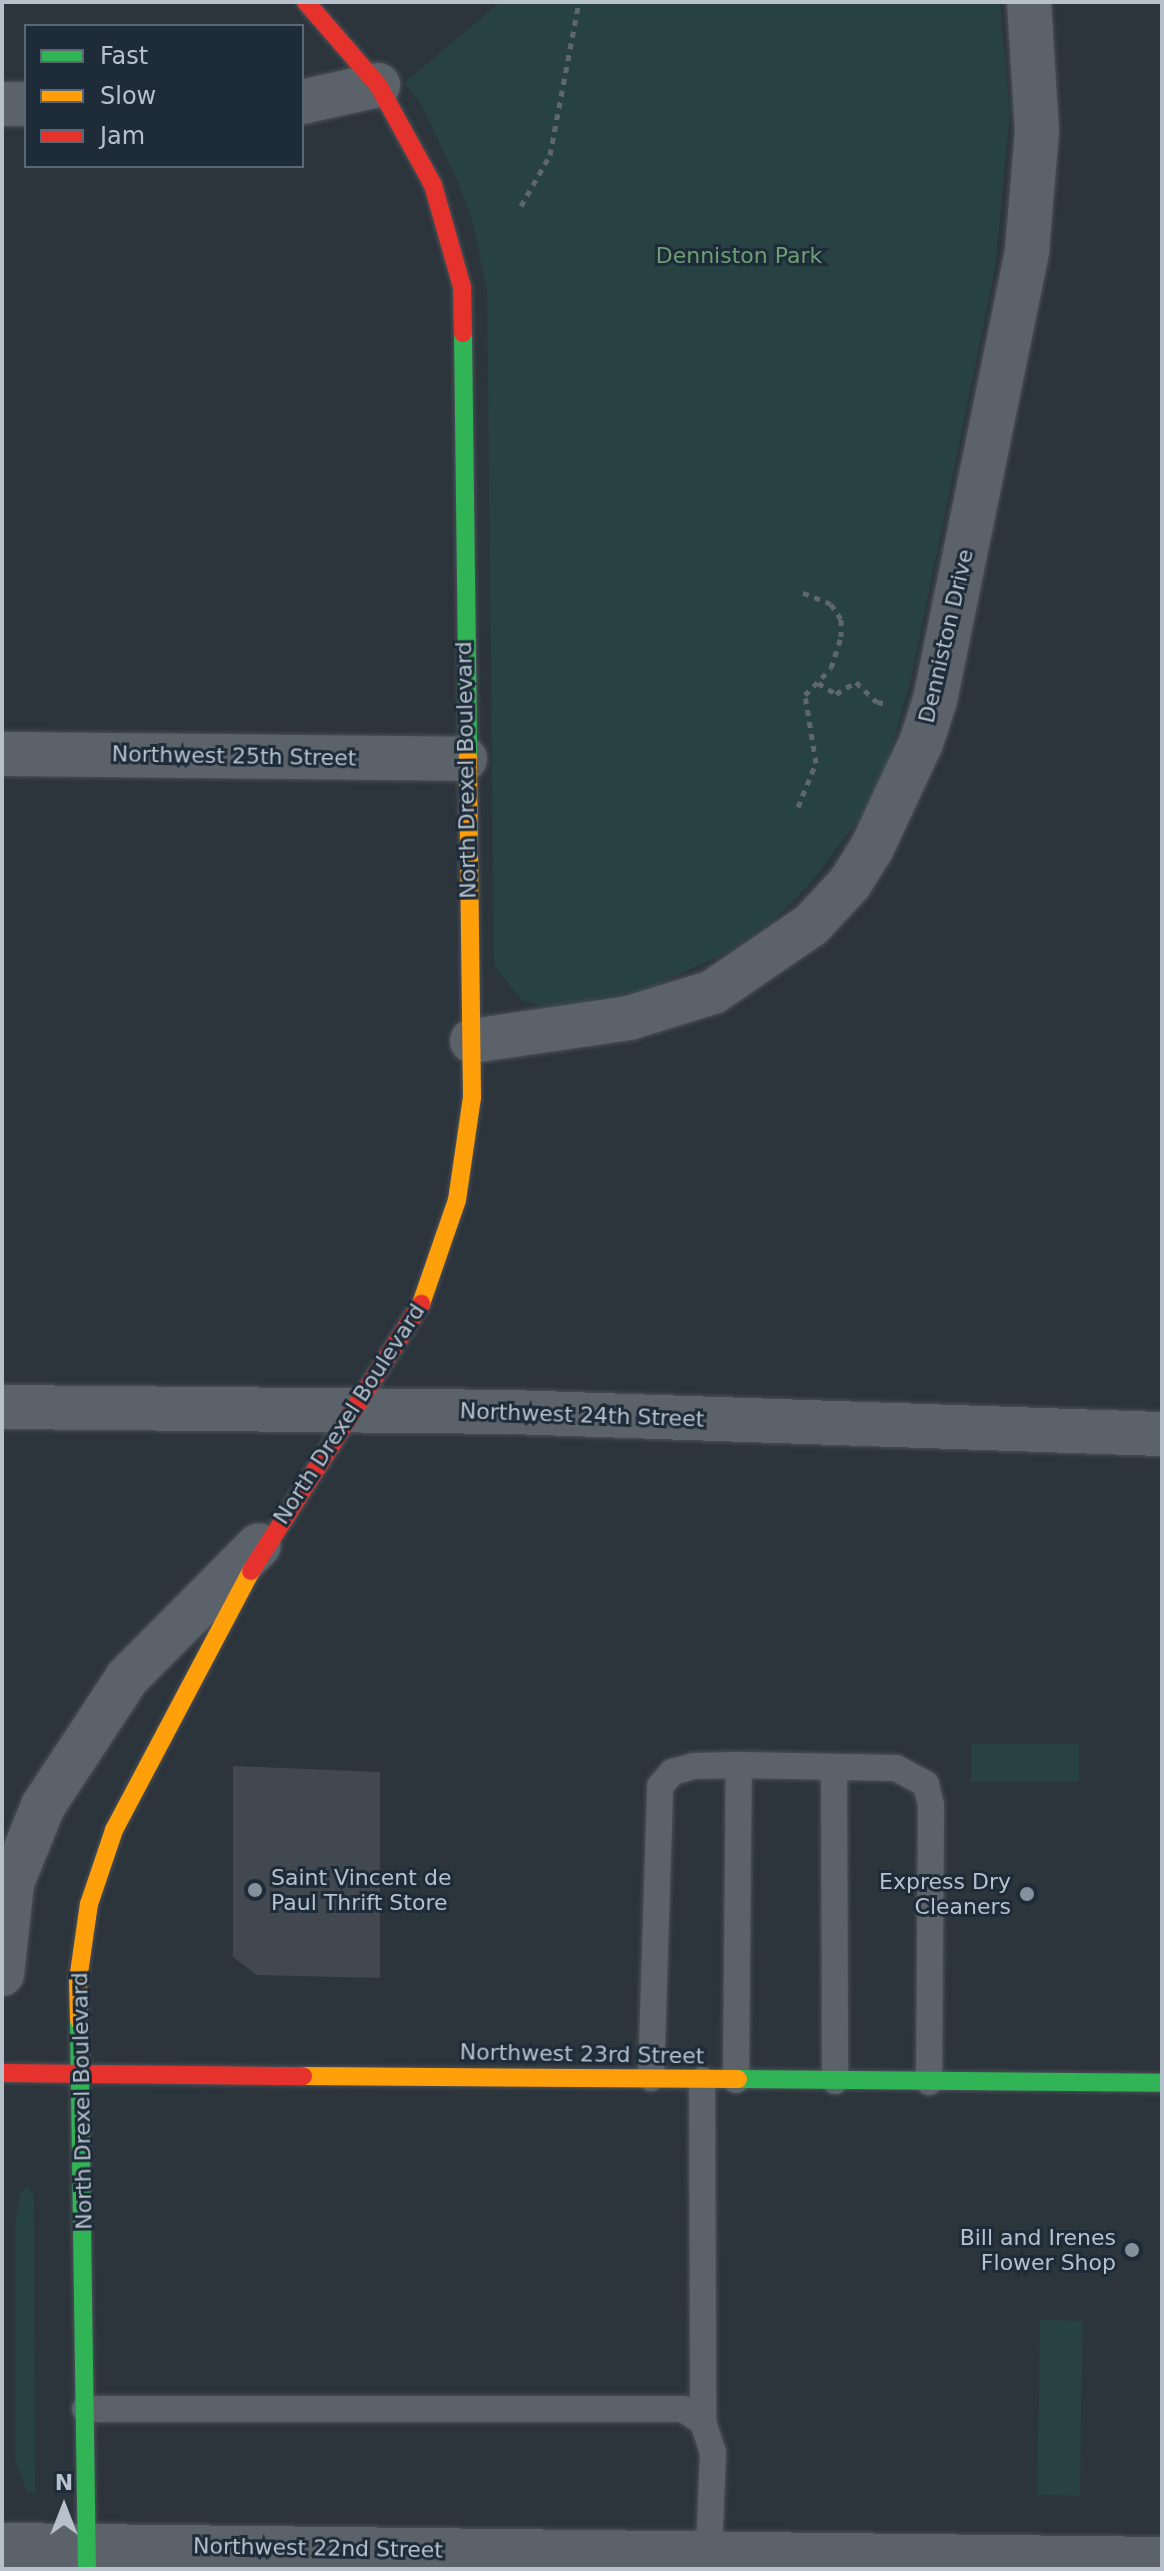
<!DOCTYPE html>
<style>
body{margin:0}
#map{position:relative;width:1164px;height:2571px;overflow:hidden;background:#2c343c;font-family:"DejaVu Sans",sans-serif}
div>[style]{position:absolute}
[style*='--x']{left:calc(var(--x)*1px);top:calc(var(--y)*1px);width:calc(var(--w)*1px);rotate:calc(var(--a)*1deg)}
.green>*{inset:0;background:#284143;transform-origin:0 0}
.building>*{inset:0;background:#41484f}
.path>*{height:5px;margin-top:-2.5px;transform-origin:0;background:repeating-linear-gradient(90deg,#5f676d 0 6px,transparent 0 12px)}
.roads{filter:drop-shadow(0 0 2px #4a5056) drop-shadow(0 0 2px #4a5056)}
.lane>*{height:26px;margin:-13px;padding:0 13px;transform-origin:13px;border-radius:13px;background:#5c626a}
.street>*{height:44px;margin:-22px;padding:0 22px;transform-origin:22px;border-radius:22px;background:#5c626a}
.fast>*{height:18px;margin:-9px;padding:0 9px;transform-origin:9px;border-radius:9px;background:#30b455}
.slow>*{height:18px;margin:-9px;padding:0 9px;transform-origin:9px;border-radius:9px;background:#ff9f0a}
.jam>*{height:18px;margin:-9px;padding:0 9px;transform-origin:9px;border-radius:9px;background:#e5322d}
.dots>*{width:22px;height:22px;translate:-50% -50%;box-sizing:border-box;border:4px solid #1e2b38;border-radius:50%}
span{translate:-50% -50%;white-space:nowrap;text-align:center;line-height:1.15;-webkit-text-stroke:6px #1e2b38;paint-order:stroke}
.park-label{font-size:22px;color:#6c9f73}
.street-label{font-size:22px;color:#b6c1cc}
.poi-label{font-size:22px;color:#b6c1cc}
.left{translate:0 -50%;text-align:left}
.right{translate:-100% -50%;text-align:right}
.frame{position:absolute;inset:0;border:4px solid #b6c1cc;pointer-events:none}
.legend{position:absolute;left:24px;top:24px;width:280px;height:144px;box-sizing:border-box;background:#1e2b38;border:2px solid #5b6773;margin:0;padding:10px 14px;list-style:none;font-size:24px;color:#b6c1cc}
.legend li{display:flex;align-items:center;gap:16px;height:40px}
.legend b{width:40px;border:2px solid #5b6773}
.north{position:absolute;left:24px;top:2467px;width:80px;height:80px;-webkit-text-stroke:6px #1e2b38;paint-order:stroke;rotate:0deg;font-size:22px;font-weight:700;line-height:32px;text-align:center;color:#b6c1cc}
.north::after{content:'';display:block;margin:auto;width:28px;height:36px;background:#b6c1cc;clip-path:polygon(50% 0,100% 100%,50% 72%,0 100%)}
</style>
<div id="map">
<div class="green">
<i style="clip-path:polygon(500px 2px,1000px 2px,1010px 114px,995px 269px,911px 679px,884px 773px,863px 814px,809px 885px,775px 919px,730px 951px,645px 990px,546px 1007px,522px 1001px,494px 965px,487px 292px,473px 223px,459px 185px,421px 103px,404px 83px)"></i>
<i style="left:971px;top:1744px;width:108px;height:38px"></i>
<i style="clip-path:polygon(27px 2186px,34px 2195px,35px 2494px,27px 2492px,15px 2460px,15px 2227px,20px 2193px)"></i>
<i style="left:1040px;top:2320px;width:43px;height:175px;rotate:1deg"></i>
</div>
<div class="building">
<i style="clip-path:polygon(233px 1766px,380px 1772px,380px 1978px,257px 1975px,233px 1957px)"></i>
</div>
<div class="path">
<i style="--x:521;--y:206;--w:59;--a:-60.4"></i>
<i style="--x:550;--y:155;--w:156;--a:-79.3"></i>
<i style="--x:818;--y:683;--w:21;--a:31"></i>
<i style="--x:836;--y:694;--w:23;--a:-31"></i>
<i style="--x:856;--y:682;--w:29;--a:44"></i>
<i style="--x:877;--y:702;--w:12;--a:9"></i>
<i style="--x:798;--y:807;--w:48;--a:-67.8"></i>
<i style="--x:816;--y:763;--w:69;--a:-99.2"></i>
<i style="--x:805;--y:695;--w:37;--a:-46"></i>
<i style="--x:831;--y:668;--w:33;--a:-72"></i>
<i style="--x:841;--y:637;--w:18;--a:-90"></i>
<i style="--x:841;--y:619;--w:18;--a:-124"></i>
<i style="--x:831;--y:604;--w:32;--a:-158"></i>
</div>
<div class="roads">
<div class="lane">
<i style="--x:834;--y:1767;--w:314;--a:89.8"></i>
<i style="--x:651;--y:2078;--w:292;--a:-88.2"></i>
<i style="--x:660;--y:1786;--w:18;--a:-49"></i>
<i style="--x:672;--y:1772;--w:23;--a:-15"></i>
<i style="--x:694;--y:1766;--w:45;--a:-1.3"></i>
<i style="--x:739;--y:1765;--w:157;--a:1.1"></i>
<i style="--x:896;--y:1768;--w:34;--a:28"></i>
<i style="--x:926;--y:1784;--w:22;--a:77"></i>
<i style="--x:931;--y:1805;--w:277;--a:90.4"></i>
<i style="--x:702;--y:2080;--w:342;--a:89.8"></i>
<i style="--x:736;--y:2080;--w:315;--a:-89.5"></i>
<i style="--x:85;--y:2409;--w:598;--a:0"></i>
<i style="--x:683;--y:2409;--w:24;--a:33"></i>
<i style="--x:703;--y:2422;--w:32;--a:72"></i>
<i style="--x:713;--y:2452;--w:101;--a:92.3"></i>
</div>
<div class="street">
<i style="--x:302;--y:102;--w:78;--a:-12.6"></i>
<i style="--x:2;--y:104;--w:24;--a:0"></i>
<i style="--x:2;--y:754;--w:463;--a:0.6"></i>
<i style="--x:472;--y:1041;--w:159;--a:-8.3"></i>
<i style="--x:629;--y:1018;--w:88;--a:-17.2"></i>
<i style="--x:713;--y:992;--w:119;--a:-34.4"></i>
<i style="--x:811;--y:925;--w:57;--a:-47.1"></i>
<i style="--x:850;--y:883;--w:39;--a:-58"></i>
<i style="--x:871;--y:850;--w:118;--a:-65"></i>
<i style="--x:921;--y:743;--w:45;--a:-72"></i>
<i style="--x:935;--y:700;--w:459;--a:-78.4"></i>
<i style="--x:1027;--y:250;--w:118;--a:-85.2"></i>
<i style="--x:1037;--y:132;--w:130;--a:-93.5"></i>
<i style="--x:2;--y:1407;--w:509;--a:0.56"></i>
<i style="--x:511;--y:1412;--w:651;--a:1.94"></i>
<i style="--x:2;--y:1974;--w:92;--a:-83.7"></i>
<i style="--x:12;--y:1883;--w:83;--a:-68.1"></i>
<i style="--x:43;--y:1806;--w:153;--a:-56.7"></i>
<i style="--x:127;--y:1678;--w:187;--a:-45.2"></i>
<i style="--x:2;--y:2545;--w:1160;--a:0.69"></i>
</div>
<div class="fast">
<i style="--x:463;--y:333;--w:424;--a:89.3"></i>
<i style="--x:79;--y:2020;--w:549;--a:89.17"></i>
<i style="--x:738;--y:2079;--w:424;--a:0.5"></i>
</div>
<div class="slow">
<i style="--x:421;--y:1304;--w:110;--a:-70.9"></i>
<i style="--x:457;--y:1200;--w:104;--a:-81.7"></i>
<i style="--x:472;--y:1097;--w:340;--a:-90.7"></i>
<i style="--x:79;--y:2020;--w:40;--a:-91.4"></i>
<i style="--x:78;--y:1980;--w:77;--a:-81.8"></i>
<i style="--x:89;--y:1904;--w:78;--a:-71.3"></i>
<i style="--x:114;--y:1830;--w:293;--a:-62.1"></i>
<i style="--x:303;--y:2076;--w:435;--a:0.4"></i>
</div>
<div class="jam">
<i style="--x:306;--y:2;--w:110;--a:49.1"></i>
<i style="--x:378;--y:85;--w:114;--a:61.2"></i>
<i style="--x:433;--y:185;--w:106;--a:74.1"></i>
<i style="--x:462;--y:287;--w:46;--a:88.8"></i>
<i style="--x:251;--y:1571;--w:317;--a:-57.5"></i>
<i style="--x:2;--y:2073;--w:301;--a:0.6"></i>
</div>
</div>
<div class="dots">
<i style="left:255px;top:1890px;background:#86909a"></i>
<i style="left:1027px;top:1894px;background:#86909a"></i>
<i style="left:1132px;top:2250px;background:#86909a"></i>
</div>
<div class="park-label">
<span style="left:739px;top:256px">Denniston Park</span>
</div>
<div class="street-label">
<span style="left:946px;top:636px;rotate:-77deg">Denniston Drive</span>
<span style="left:234px;top:756px;rotate:1deg">Northwest 25th Street</span>
<span style="left:466px;top:770px;rotate:-91deg">North Drexel Boulevard</span>
<span style="left:349px;top:1414px;rotate:-57deg">North Drexel Boulevard</span>
<span style="left:582px;top:1415px;rotate:2deg">Northwest 24th Street</span>
<span style="left:582px;top:2054px;rotate:1deg">Northwest 23rd Street</span>
<span style="left:82px;top:2101px;rotate:-91deg">North Drexel Boulevard</span>
<span style="left:318px;top:2548px;rotate:1deg">Northwest 22nd Street</span>
</div>
<div class="poi-label">
<span class="left" style="left:271px;top:1890px">Saint Vincent de<br>Paul Thrift Store</span>
<span class="right" style="left:1011px;top:1894px">Express Dry<br>Cleaners</span>
<span class="right" style="left:1116px;top:2250px">Bill and Irenes<br>Flower Shop</span>
</div>
<div class="frame"></div>
<ul class="legend">
<li><b style="height:10px;background:#30b455"></b>Fast</li>
<li><b style="height:10px;background:#ff9f0a"></b>Slow</li>
<li><b style="height:10px;background:#e5322d"></b>Jam</li>
</ul>
<div class="north">N</div>
</div>
